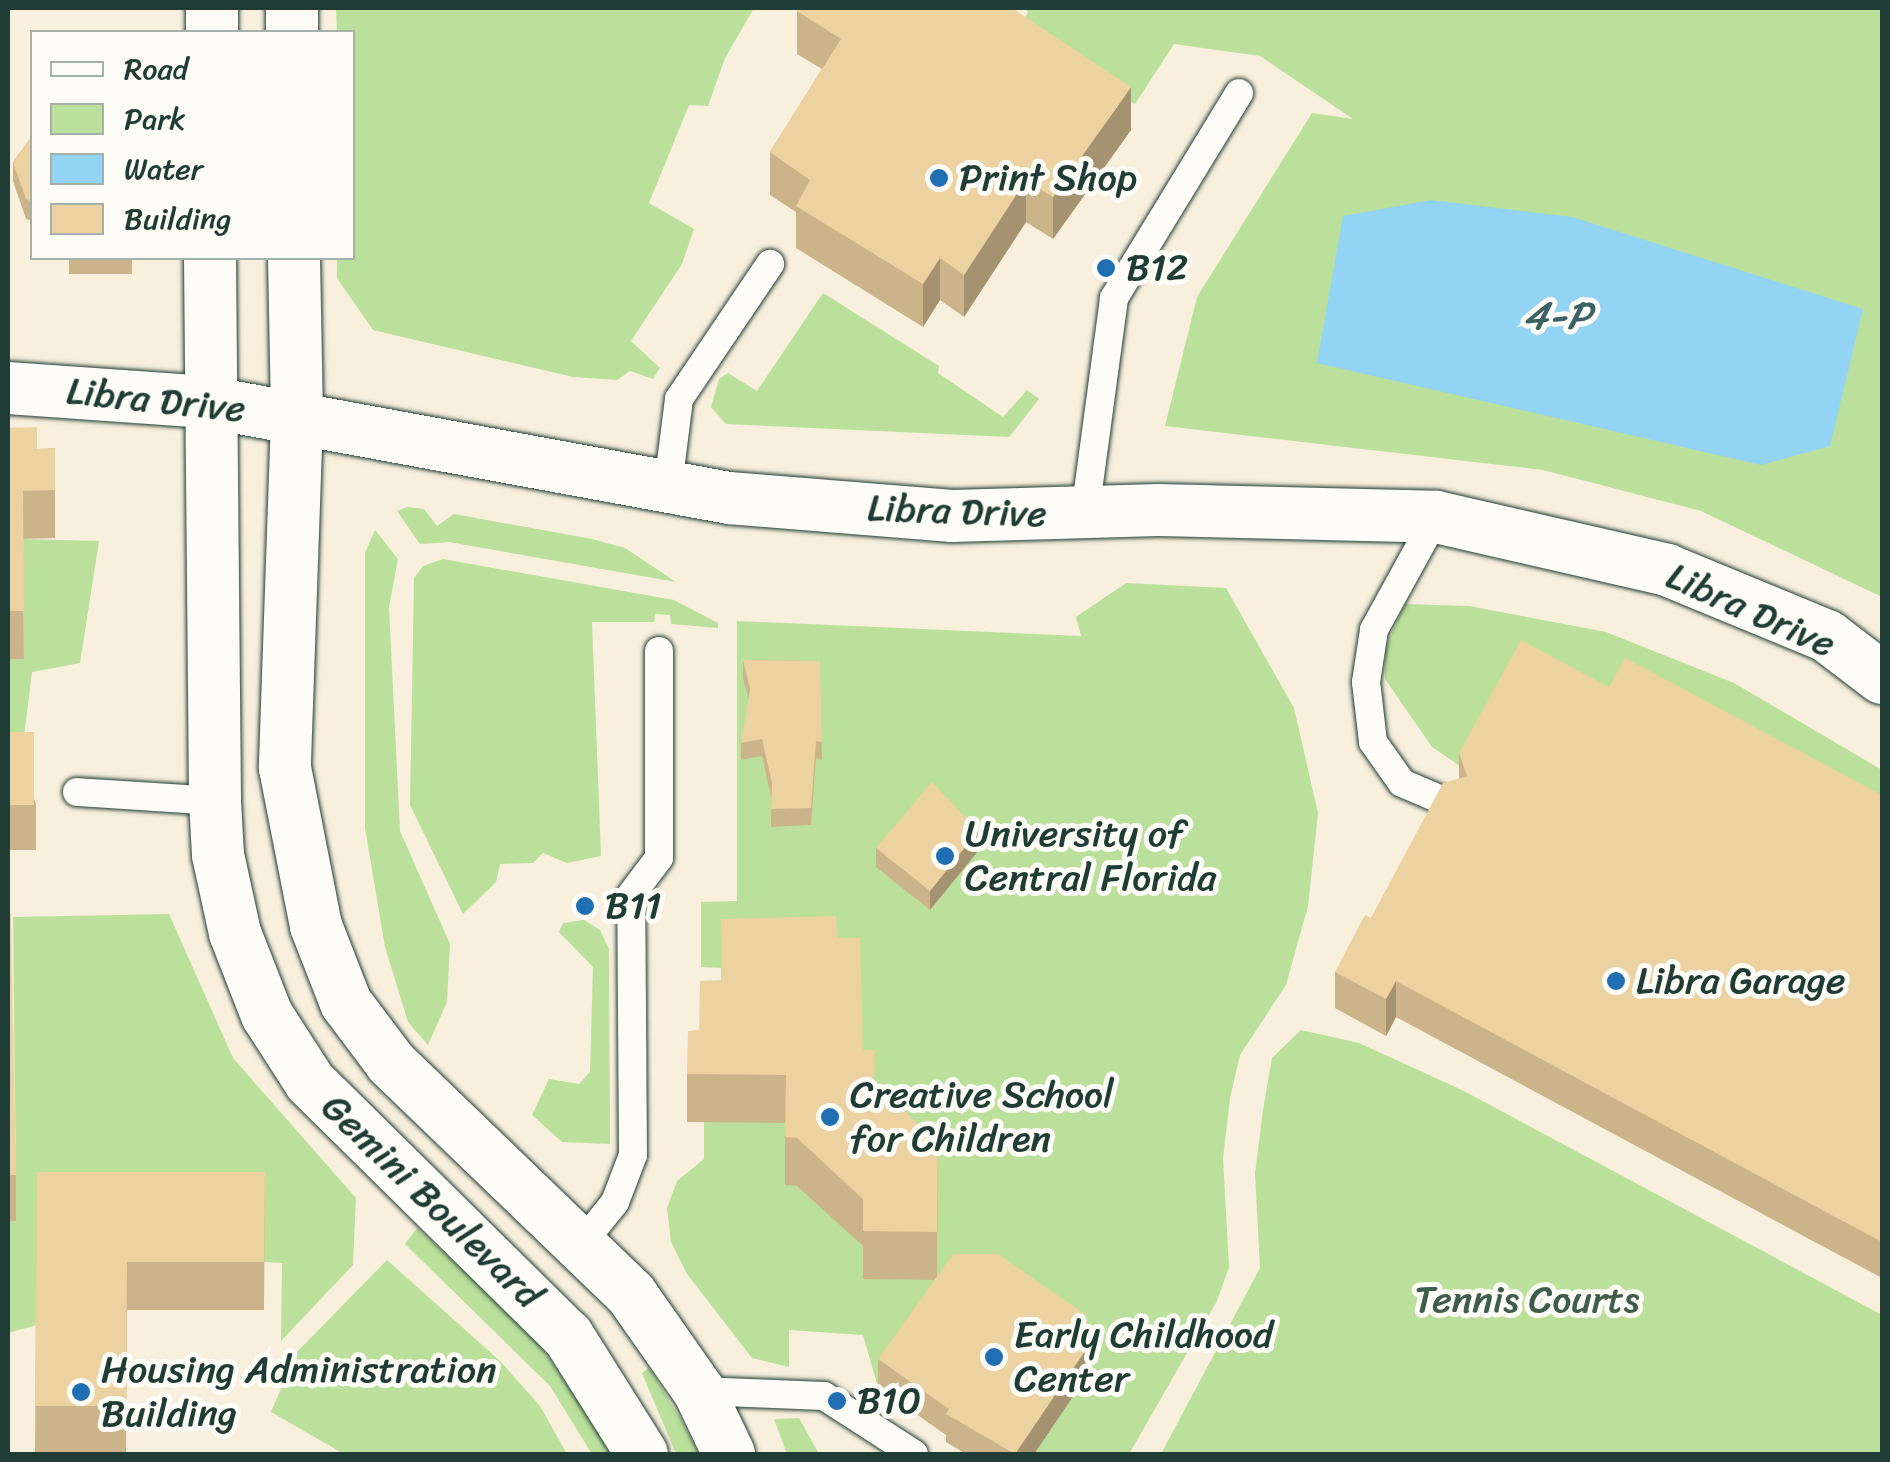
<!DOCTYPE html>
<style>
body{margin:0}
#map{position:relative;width:1890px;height:1462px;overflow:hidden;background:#fdfcf7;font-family:Sriracha,sans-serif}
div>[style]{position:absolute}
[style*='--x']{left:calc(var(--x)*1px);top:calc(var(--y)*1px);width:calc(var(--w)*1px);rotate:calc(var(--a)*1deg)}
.built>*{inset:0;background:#f8efdd}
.green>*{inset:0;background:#bbe09b}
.water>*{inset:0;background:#93d3f4}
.roads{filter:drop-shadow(0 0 2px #1f3d34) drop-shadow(0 0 2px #1f3d34)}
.lane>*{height:28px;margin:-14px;padding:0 14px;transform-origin:14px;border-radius:14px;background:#fdfcf7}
.street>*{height:52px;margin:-26px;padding:0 26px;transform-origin:26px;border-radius:26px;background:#fdfcf7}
.wall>*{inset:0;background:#cbb48a;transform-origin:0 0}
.shaded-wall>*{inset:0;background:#a59271}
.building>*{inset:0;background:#ecd1a1;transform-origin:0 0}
.dots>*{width:28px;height:28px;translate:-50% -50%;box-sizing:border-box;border:5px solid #fdfcf7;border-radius:50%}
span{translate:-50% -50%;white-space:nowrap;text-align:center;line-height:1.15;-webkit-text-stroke:10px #fdfcf7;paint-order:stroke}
.poi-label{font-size:38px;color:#1f3d34}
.left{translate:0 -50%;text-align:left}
.street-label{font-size:38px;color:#1f3d34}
.park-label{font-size:38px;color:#3e5e49}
.water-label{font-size:40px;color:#3c6264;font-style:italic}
.frame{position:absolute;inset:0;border:10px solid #1f3d34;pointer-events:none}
.legend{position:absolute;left:30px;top:30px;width:325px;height:230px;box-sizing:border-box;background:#fdfcf7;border:2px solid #a4b0a9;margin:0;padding:12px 18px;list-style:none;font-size:30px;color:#1f3d34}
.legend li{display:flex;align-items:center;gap:20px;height:50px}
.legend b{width:50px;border:2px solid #a4b0a9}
</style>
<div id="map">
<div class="built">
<i style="clip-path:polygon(evenodd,8px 8px,1882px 8px,1882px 1454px,8px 1454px,8px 8px,32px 32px,352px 32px,352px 258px,32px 258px,32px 32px)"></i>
</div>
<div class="green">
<i style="clip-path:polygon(336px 8px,754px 8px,725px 58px,708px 106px,689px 105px,649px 203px,694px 229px,682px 264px,631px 341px,660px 368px,653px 379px,630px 371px,617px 380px,573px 377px,373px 330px,337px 278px,337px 258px,352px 258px,352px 32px,337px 32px)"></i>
<i style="clip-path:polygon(1023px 8px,1882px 8px,1882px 597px,1701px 511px,1543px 470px,1165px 426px,1197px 297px,1312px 113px,1353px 119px,1260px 56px,1174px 44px,1135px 104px,1017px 31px,1028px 12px)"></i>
<i style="clip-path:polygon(823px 293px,939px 366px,938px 373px,1003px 417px,1027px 390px,1039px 399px,1009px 437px,726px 424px,711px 407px,719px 379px,728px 373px,757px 391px)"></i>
<i style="clip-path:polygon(407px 507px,424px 509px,437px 526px,454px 514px,592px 539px,625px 548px,676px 582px,449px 542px,420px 544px,397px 511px)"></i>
<i style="clip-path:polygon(375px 530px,398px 559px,389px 607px,400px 831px,450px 944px,447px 1002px,428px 1045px,408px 1022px,385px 947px,365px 828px,365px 553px)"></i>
<i style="clip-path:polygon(23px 539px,99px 541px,80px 663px,32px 672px,24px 737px,8px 742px,8px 659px,24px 658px)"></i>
<i style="clip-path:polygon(443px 559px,674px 600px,718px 623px,718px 628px,671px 624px,670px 615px,655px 614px,654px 622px,592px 622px,601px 856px,567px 863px,543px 853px,533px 863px,500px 864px,496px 882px,463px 914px,410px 805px,414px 578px,423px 566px)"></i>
<i style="clip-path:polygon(1126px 583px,1226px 588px,1294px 708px,1318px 813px,1308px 906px,1286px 985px,1240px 1055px,1230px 1098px,1223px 1158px,1229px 1267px,1217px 1301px,1129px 1454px,1032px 1454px,925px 1321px,878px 1387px,863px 1335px,789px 1330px,789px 1367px,752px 1358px,687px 1274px,671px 1242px,667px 1208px,677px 1181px,704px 1159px,704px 1122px,722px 1028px,721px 968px,701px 967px,701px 902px,737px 901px,737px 621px,1081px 636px,1076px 617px)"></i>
<i style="clip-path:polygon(1405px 604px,1469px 606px,1606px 632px,1734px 683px,1882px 770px,1882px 832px,1469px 772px,1432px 747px,1385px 679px,1385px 649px)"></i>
<i style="clip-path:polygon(169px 914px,233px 1058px,356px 1198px,353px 1265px,281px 1341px,282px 1263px,264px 1262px,8px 1333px,8px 1187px,16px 1186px,13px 917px)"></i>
<i style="clip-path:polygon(584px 920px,600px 930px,609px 949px,610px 1144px,562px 1142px,532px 1115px,549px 1079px,579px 1084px,590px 1072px,593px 967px,559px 932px,563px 923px)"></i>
<i style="clip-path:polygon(1301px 1030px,1359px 1043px,1462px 1090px,1882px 1315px,1882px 1454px,1161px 1454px,1260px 1268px,1255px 1173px,1263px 1110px,1272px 1058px)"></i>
<i style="clip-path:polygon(417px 1228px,531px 1333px,615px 1454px,592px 1454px,550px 1386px,405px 1244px)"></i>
<i style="clip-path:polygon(387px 1260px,500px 1361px,540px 1406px,567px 1454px,344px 1454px,271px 1412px,296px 1353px)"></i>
<i style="clip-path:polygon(649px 1368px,679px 1416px,699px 1454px,676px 1454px,642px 1373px)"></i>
<i style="clip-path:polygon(799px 1418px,819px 1454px,787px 1454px,774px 1419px)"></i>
</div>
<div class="water">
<i style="clip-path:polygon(1431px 200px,1572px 217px,1863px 309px,1830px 446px,1761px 465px,1317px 363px,1343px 216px)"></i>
</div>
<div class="roads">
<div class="lane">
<i style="--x:668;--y:486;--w:88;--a:-82.8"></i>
<i style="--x:679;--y:399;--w:163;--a:-56"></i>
<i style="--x:1085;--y:513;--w:217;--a:-82.3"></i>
<i style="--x:1114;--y:298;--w:240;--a:-58.6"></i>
<i style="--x:1436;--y:517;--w:129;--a:118.8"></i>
<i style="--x:1374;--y:630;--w:53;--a:98.7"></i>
<i style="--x:1366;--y:682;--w:60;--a:83.3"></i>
<i style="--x:1373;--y:742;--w:50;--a:54.7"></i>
<i style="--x:1402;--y:783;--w:53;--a:23.2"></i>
<i style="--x:77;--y:792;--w:138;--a:3.7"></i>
<i style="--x:583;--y:1242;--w:51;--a:-51.3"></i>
<i style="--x:615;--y:1202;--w:50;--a:-69"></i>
<i style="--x:633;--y:1155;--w:260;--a:-90.4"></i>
<i style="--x:631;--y:895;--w:46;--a:-52.9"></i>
<i style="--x:659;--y:858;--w:207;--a:-90"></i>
<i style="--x:699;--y:1391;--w:125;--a:2.3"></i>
<i style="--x:824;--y:1396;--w:107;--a:32.8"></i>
</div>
<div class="street">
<i style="--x:292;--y:8;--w:24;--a:90"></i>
<i style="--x:212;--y:32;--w:24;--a:-90"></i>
<i style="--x:210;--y:258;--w:543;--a:89.47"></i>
<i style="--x:215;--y:801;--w:54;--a:86.8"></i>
<i style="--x:218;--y:855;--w:80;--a:77.7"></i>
<i style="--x:235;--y:933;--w:88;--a:68.7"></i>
<i style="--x:267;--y:1015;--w:80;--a:57.3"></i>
<i style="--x:310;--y:1082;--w:362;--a:44.6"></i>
<i style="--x:568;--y:1336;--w:139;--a:57.9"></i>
<i style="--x:294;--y:258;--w:160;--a:88.9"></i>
<i style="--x:297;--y:418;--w:350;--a:92"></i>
<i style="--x:285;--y:768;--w:161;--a:78.9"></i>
<i style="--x:316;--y:926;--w:83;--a:68.7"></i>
<i style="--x:346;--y:1003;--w:75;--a:53.1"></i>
<i style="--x:391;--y:1063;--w:333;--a:43.9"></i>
<i style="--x:631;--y:1294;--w:118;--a:55"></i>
<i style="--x:699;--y:1391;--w:70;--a:64.5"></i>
<i style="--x:8;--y:388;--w:199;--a:4"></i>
<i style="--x:207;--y:402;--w:531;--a:10.42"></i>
<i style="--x:729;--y:498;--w:224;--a:4.6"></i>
<i style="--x:952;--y:516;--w:206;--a:-1.7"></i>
<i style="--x:1158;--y:510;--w:278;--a:1.4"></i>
<i style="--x:1436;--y:517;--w:237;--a:12.9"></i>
<i style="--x:1667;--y:570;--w:173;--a:22.4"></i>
<i style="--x:1827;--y:636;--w:69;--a:37.4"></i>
</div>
</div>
<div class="wall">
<i style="clip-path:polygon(797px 11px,1131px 130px,1053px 239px,1026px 222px,964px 317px,940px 300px,923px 327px,796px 248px,796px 212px,770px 195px,770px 152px,822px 69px,797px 54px)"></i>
<i style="clip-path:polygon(32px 136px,32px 221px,26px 219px,13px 181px,13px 162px)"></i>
<i style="left:69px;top:258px;width:63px;height:16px"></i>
<i style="clip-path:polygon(8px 428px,37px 449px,55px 448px,55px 538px,23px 539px,24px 659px,8px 659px)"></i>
<i style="clip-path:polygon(743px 660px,820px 661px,822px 760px,816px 758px,811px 825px,771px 827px,771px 797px,762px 756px,741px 760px,741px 743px,749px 700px,743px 678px)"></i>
<i style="clip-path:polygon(1609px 687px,1882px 795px,1882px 1278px,1396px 1017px,1386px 1036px,1335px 1008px,1335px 972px,1371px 918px,1459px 778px,1459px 753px)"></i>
<i style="clip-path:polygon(8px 732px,36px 804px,36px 850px,8px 850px)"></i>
<i style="clip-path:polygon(876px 848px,978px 851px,930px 910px,876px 867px)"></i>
<i style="clip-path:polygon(8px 913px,16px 1175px,16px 1221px,8px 1221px)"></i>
<i style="clip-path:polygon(838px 938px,863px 1050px,875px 1082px,919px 1125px,938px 1127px,937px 1277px,1091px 1370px,1034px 1454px,966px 1454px,946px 1442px,946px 1435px,878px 1387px,878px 1359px,935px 1280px,863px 1279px,863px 1246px,797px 1186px,785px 1185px,785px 1123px,687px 1122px,687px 1074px,699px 1030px,721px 980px)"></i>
<i style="clip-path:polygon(37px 1172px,265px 1172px,264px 1310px,127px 1310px,126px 1454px,35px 1454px)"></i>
</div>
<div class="shaded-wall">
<i style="clip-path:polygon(1131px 87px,1131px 130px,1053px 239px,1053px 197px)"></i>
<i style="clip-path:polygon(1026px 180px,1026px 222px,964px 317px,964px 275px)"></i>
<i style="clip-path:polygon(940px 258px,940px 300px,923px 327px,923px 284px)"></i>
<i style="clip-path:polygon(978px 831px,978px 851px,930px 910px,930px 891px)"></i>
<i style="clip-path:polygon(1396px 981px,1396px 1017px,1386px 1036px,1386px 999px)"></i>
<i style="clip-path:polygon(1091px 1342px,1091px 1370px,1034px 1454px,1015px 1454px)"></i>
</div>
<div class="building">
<i style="clip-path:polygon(800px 8px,1012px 8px,1131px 87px,1053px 197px,1026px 180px,964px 275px,940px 258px,923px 284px,796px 206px,810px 180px,770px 152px,841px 39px,797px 11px)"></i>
<i style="clip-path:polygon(32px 136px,32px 202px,26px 199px,13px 162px)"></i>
<i style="clip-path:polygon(37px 427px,37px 449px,55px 448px,55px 490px,23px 491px,24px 611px,8px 611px,8px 428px)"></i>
<i style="clip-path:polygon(1521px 640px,1609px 687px,1625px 658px,1882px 795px,1882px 1242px,1396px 981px,1386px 999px,1335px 972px,1365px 915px,1371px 918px,1443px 783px,1467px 776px,1459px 753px)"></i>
<i style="clip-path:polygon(743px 660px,820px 661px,822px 742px,816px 741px,811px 808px,771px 809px,772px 783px,762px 739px,741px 743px,750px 689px)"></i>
<i style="left:8px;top:732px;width:26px;height:73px"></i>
<i style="clip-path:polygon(932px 782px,978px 831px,930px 891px,876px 848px)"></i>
<i style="clip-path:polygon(8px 913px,11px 913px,16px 1175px,8px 1175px)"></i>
<i style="clip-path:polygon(836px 916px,838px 938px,860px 938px,863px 1050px,875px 1050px,874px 1081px,919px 1125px,938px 1127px,937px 1232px,863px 1231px,863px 1199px,797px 1138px,785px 1137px,786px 1075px,687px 1074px,688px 1031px,699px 1030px,700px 981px,722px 980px,721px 919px)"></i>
<i style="clip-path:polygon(37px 1172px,265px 1172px,264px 1262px,127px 1262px,126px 1406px,35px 1406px)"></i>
<i style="clip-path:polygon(953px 1254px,998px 1254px,1086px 1315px,1091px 1342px,1015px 1454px,946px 1414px,949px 1409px,878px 1359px)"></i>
</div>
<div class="dots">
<i style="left:939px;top:178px;background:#1f6fb2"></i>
<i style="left:1106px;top:268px;background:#1f6fb2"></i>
<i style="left:945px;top:856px;background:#1f6fb2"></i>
<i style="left:585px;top:906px;background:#1f6fb2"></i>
<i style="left:1616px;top:981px;background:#1f6fb2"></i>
<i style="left:830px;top:1117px;background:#1f6fb2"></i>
<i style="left:994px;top:1357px;background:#1f6fb2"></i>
<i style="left:81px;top:1392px;background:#1f6fb2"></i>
<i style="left:837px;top:1401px;background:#1f6fb2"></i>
</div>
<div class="poi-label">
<span class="left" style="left:959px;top:178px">Print Shop</span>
<span class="left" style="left:1126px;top:268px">B12</span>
<span class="left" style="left:965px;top:856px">University of<br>Central Florida</span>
<span class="left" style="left:605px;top:906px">B11</span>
<span class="left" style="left:1636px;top:981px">Libra Garage</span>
<span class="left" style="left:850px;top:1117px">Creative School<br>for Children</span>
<span class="left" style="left:1014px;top:1357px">Early Childhood<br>Center</span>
<span class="left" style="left:101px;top:1392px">Housing Administration<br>Building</span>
<span class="left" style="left:857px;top:1401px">B10</span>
</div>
<div class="street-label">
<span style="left:156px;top:400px;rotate:6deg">Libra Drive</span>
<span style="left:957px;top:511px;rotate:2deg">Libra Drive</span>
<span style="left:1751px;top:610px;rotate:24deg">Libra Drive</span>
<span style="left:432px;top:1201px;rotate:44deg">Gemini Boulevard</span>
</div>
<div class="park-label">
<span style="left:1527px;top:1300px">Tennis Courts</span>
</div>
<div class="water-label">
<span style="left:1557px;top:316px">4-P</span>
</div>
<div class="frame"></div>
<ul class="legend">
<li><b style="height:12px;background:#fdfcf7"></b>Road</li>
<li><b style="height:28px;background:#bbe09b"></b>Park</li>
<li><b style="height:28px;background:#93d3f4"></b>Water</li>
<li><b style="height:28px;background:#ecd1a1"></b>Building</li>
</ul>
</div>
